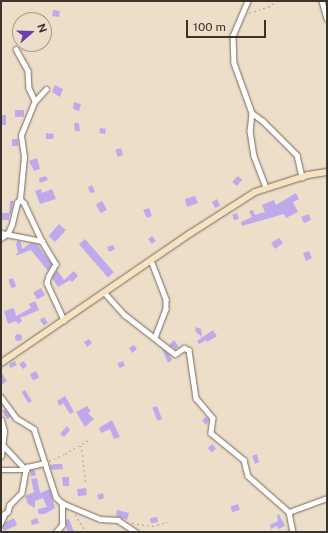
<!DOCTYPE html>
<style>
body{margin:0}
#map{position:relative;width:328px;height:533px;overflow:hidden;background:#eddeca;font-family:"Public Sans",sans-serif}
div>[style]{position:absolute}
[style*='--x']{left:calc(var(--x)*1px);top:calc(var(--y)*1px);width:calc(var(--w)*1px);rotate:calc(var(--a)*1deg)}
.building>*{inset:0;background:#bea9eb;transform-origin:0 0}
.round{border-radius:50%}
.path>*{height:1px;margin-top:-0.5px;transform-origin:0;background:repeating-linear-gradient(90deg,#aea393 0 2px,transparent 0 5px)}
.roads{filter:drop-shadow(0 0 1px #776a59) drop-shadow(0 0 1px #776a59)}
.street>*{height:4.5px;margin:-2.25px;padding:0 2.25px;transform-origin:2.25px;border-radius:2.25px;background:#fff}
.secondary>*{height:6px;margin:-3px;padding:0 3px;transform-origin:3px;border-radius:3px;background:#f7e3c1}
span{translate:-50% -50%;white-space:nowrap;text-align:center;line-height:1.15;-webkit-text-stroke:4px #eddeca;paint-order:stroke}
.frame{position:absolute;inset:0;border:2px solid #39342c;pointer-events:none}
.north{position:absolute;left:12px;top:12px;width:40px;height:40px;box-sizing:border-box;background:#eddeca;border:1px solid #a59a8b;border-radius:50%;rotate:70deg;font-size:11px;font-weight:700;line-height:16px;text-align:center;color:#39342c}
.north::after{content:'';display:block;margin:auto;width:14px;height:18px;background:#6d3cb3;clip-path:polygon(50% 0,100% 100%,50% 72%,0 100%)}
.scale{position:absolute;left:186px;top:20px;width:80px;height:18px;box-sizing:border-box;border:2px solid #39342c;border-top:0;padding-left:5px;font-size:12px;line-height:14px;white-space:nowrap;color:#39342c;-webkit-text-stroke:3px #eddeca;paint-order:stroke}
</style>
<div id="map">
<div class="building">
<i style="left:53px;top:10px;width:7px;height:6px;rotate:8deg"></i>
<i style="clip-path:polygon(55px 85px,63px 89px,60px 97px,52px 92px)"></i>
<i style="clip-path:polygon(74px 102px,81px 104px,79px 111px,73px 109px)"></i>
<i style="left:15px;top:110px;width:9px;height:7px"></i>
<i style="left:1px;top:115px;width:5px;height:10px"></i>
<i style="clip-path:polygon(74px 123px,79px 123px,80px 131px,75px 131px)"></i>
<i style="left:100px;top:128px;width:6px;height:5px;rotate:9deg"></i>
<i style="clip-path:polygon(46px 133px,54px 134px,53px 139px,46px 139px)"></i>
<i style="left:12px;top:139px;width:6px;height:7px"></i>
<i style="clip-path:polygon(121px 148px,123px 155px,118px 157px,115px 150px)"></i>
<i style="clip-path:polygon(37px 158px,40px 169px,34px 171px,29px 161px)"></i>
<i style="clip-path:polygon(46px 176px,48px 180px,40px 183px,39px 178px)"></i>
<i style="left:238px;top:176px;width:6px;height:8px;rotate:45deg"></i>
<i style="clip-path:polygon(92px 185px,95px 192px,90px 193px,88px 187px)"></i>
<i style="clip-path:polygon(41px 189px,42px 193px,52px 189px,56px 199px,40px 204px,35px 191px)"></i>
<i style="clip-path:polygon(296px 193px,299px 199px,293px 202px,298px 212px,286px 218px,284px 214px,242px 226px,241px 222px,252px 217px,249px 211px,253px 210px,255px 215px,265px 212px,262px 205px,274px 200px,276px 205px)"></i>
<i style="clip-path:polygon(195px 196px,198px 203px,187px 207px,185px 199px)"></i>
<i style="clip-path:polygon(217px 199px,220px 206px,215px 208px,212px 202px)"></i>
<i style="clip-path:polygon(10px 201px,14px 201px,10px 216px,9px 215px)"></i>
<i style="left:102px;top:201px;width:10px;height:7px;rotate:61deg"></i>
<i style="clip-path:polygon(149px 208px,152px 216px,147px 218px,143px 210px)"></i>
<i style="left:1px;top:213px;width:8px;height:7px"></i>
<i style="left:237px;top:213px;width:6px;height:5px;rotate:72deg"></i>
<i style="clip-path:polygon(309px 214px,311px 220px,304px 223px,301px 217px)"></i>
<i style="left:59px;top:224px;width:9px;height:16px;rotate:41deg"></i>
<i style="left:152px;top:236px;width:6px;height:5px;rotate:51deg"></i>
<i style="clip-path:polygon(279px 238px,283px 243px,275px 249px,271px 243px)"></i>
<i style="left:85px;top:239px;width:44px;height:8px;rotate:49deg"></i>
<i style="clip-path:polygon(18px 240px,21px 242px,22px 249px,31px 243px,37px 244px,52px 264px,48px 271px,31px 250px,15px 256px,18px 252px,16px 244px)"></i>
<i style="clip-path:polygon(113px 245px,115px 249px,109px 252px,107px 247px)"></i>
<i style="clip-path:polygon(309px 251px,312px 258px,306px 261px,303px 253px)"></i>
<i style="clip-path:polygon(57px 270px,64px 280px,74px 271px,78px 276px,72px 282px,70px 280px,58px 287px,52px 278px)"></i>
<i style="left:13px;top:278px;width:9px;height:5px;rotate:69deg"></i>
<i style="left:41px;top:288px;width:8px;height:9px;rotate:60deg"></i>
<i style="clip-path:polygon(35px 301px,39px 310px,20px 318px,22px 321px,18px 324px,16px 321px,8px 324px,4px 311px,14px 308px,16px 316px,31px 308px,29px 304px)"></i>
<i style="left:44px;top:317px;width:7px;height:5px;rotate:56deg"></i>
<i style="clip-path:polygon(196px 327px,201px 329px,202px 337px,195px 331px)"></i>
<i style="clip-path:polygon(213px 330px,217px 336px,207px 342px,206px 340px,199px 344px,197px 341px)"></i>
<i class="round" style="left:14.5px;top:333.5px;width:7px;height:7px"></i>
<i style="clip-path:polygon(89px 339px,92px 343px,87px 347px,84px 342px)"></i>
<i style="clip-path:polygon(174px 340px,179px 347px,175px 349px,169px 345px)"></i>
<i style="clip-path:polygon(134px 345px,137px 349px,132px 353px,129px 348px)"></i>
<i style="clip-path:polygon(162px 349px,169px 354px,172px 360px,168px 363px)"></i>
<i style="clip-path:polygon(15px 361px,17px 365px,10px 368px,9px 364px)"></i>
<i style="clip-path:polygon(24px 361px,27px 366px,23px 369px,19px 364px)"></i>
<i style="left:123px;top:361px;width:5px;height:6px;rotate:68deg"></i>
<i style="left:36px;top:371px;width:7px;height:7px;rotate:63deg"></i>
<i style="clip-path:polygon(1px 372px,7px 381px,1px 385px)"></i>
<i style="left:25px;top:390px;width:13px;height:4px;rotate:58deg"></i>
<i style="clip-path:polygon(65px 396px,74px 412px,70px 414px,63px 403px,60px 406px,57px 401px)"></i>
<i style="clip-path:polygon(87px 406px,91px 411px,88px 413px,94px 419px,85px 427px,76px 412px)"></i>
<i style="left:157px;top:406px;width:14px;height:5px;rotate:69deg"></i>
<i style="clip-path:polygon(5px 409px,11px 417px,7px 419px,2px 411px)"></i>
<i style="clip-path:polygon(206px 417px,209px 420px,206px 425px,202px 420px)"></i>
<i style="clip-path:polygon(112px 420px,120px 437px,114px 439px,110px 429px,101px 433px,99px 428px)"></i>
<i style="clip-path:polygon(67px 426px,70px 430px,64px 437px,60px 434px)"></i>
<i style="left:212px;top:444px;width:6px;height:6px;rotate:45deg"></i>
<i style="clip-path:polygon(257px 454px,259px 462px,255px 464px,252px 456px)"></i>
<i style="clip-path:polygon(55px 464px,62px 464px,63px 469px,51px 470px,50px 465px)"></i>
<i style="clip-path:polygon(34px 469px,36px 475px,31px 477px,30px 470px)"></i>
<i style="clip-path:polygon(62px 477px,69px 477px,69px 486px,63px 486px)"></i>
<i style="clip-path:polygon(37px 478px,40px 493px,50px 489px,55px 508px,45px 514px,39px 514px,38px 512px,38px 509px,47px 507px,43px 498px,35px 501px,35px 508px,28px 504px,25px 496px,34px 492px,31px 479px)"></i>
<i style="left:86px;top:488px;width:7px;height:9px;rotate:82deg"></i>
<i style="clip-path:polygon(103px 493px,104px 498px,99px 500px,97px 495px)"></i>
<i style="left:238px;top:504px;width:6px;height:8px;rotate:72deg"></i>
<i style="clip-path:polygon(117px 510px,129px 513px,127px 520px,116px 516px)"></i>
<i style="clip-path:polygon(279px 514px,285px 526px,278px 529px,277px 526px,271px 529px,270px 525px,278px 521px,277px 516px)"></i>
<i style="left:157px;top:517px;width:5px;height:7px;rotate:79deg"></i>
<i style="clip-path:polygon(14px 518px,17px 525px,4px 531px,2px 527px,6px 522px)"></i>
<i style="clip-path:polygon(37px 518px,39px 523px,32px 525px,31px 520px)"></i>
<i style="clip-path:polygon(69px 519px,74px 532px,68px 532px,66px 526px,66px 520px)"></i>
</div>
<div class="path">
<i style="--x:249;--y:13;--w:20;--a:-18"></i>
<i style="--x:268;--y:7;--w:12;--a:-31"></i>
<i style="--x:81;--y:445;--w:39;--a:83"></i>
<i style="--x:49;--y:461;--w:17;--a:-24"></i>
<i style="--x:65;--y:454;--w:27;--a:-31"></i>
<i style="--x:75;--y:514;--w:21;--a:59"></i>
<i style="--x:132;--y:523;--w:20;--a:9"></i>
<i style="--x:152;--y:526;--w:16;--a:-15"></i>
</div>
<div class="roads">
<div class="street">
<i style="--x:248;--y:1;--w:38;--a:113"></i>
<i style="--x:233;--y:36;--w:27;--a:88"></i>
<i style="--x:234;--y:63;--w:53;--a:70.2"></i>
<i style="--x:252;--y:113;--w:14;--a:36"></i>
<i style="--x:263;--y:121;--w:48;--a:45"></i>
<i style="--x:297;--y:155;--w:23;--a:77"></i>
<i style="--x:322;--y:1;--w:18;--a:74"></i>
<i style="--x:16;--y:49;--w:25;--a:61"></i>
<i style="--x:28;--y:71;--w:17;--a:87"></i>
<i style="--x:29;--y:88;--w:14;--a:65"></i>
<i style="--x:252;--y:113;--w:18;--a:96"></i>
<i style="--x:250;--y:131;--w:25;--a:81"></i>
<i style="--x:254;--y:156;--w:34;--a:69"></i>
<i style="--x:20;--y:199;--w:6;--a:45"></i>
<i style="--x:24;--y:203;--w:42;--a:64.7"></i>
<i style="--x:42;--y:241;--w:27;--a:59"></i>
<i style="--x:56;--y:264;--w:14;--a:120"></i>
<i style="--x:49;--y:276;--w:7;--a:106"></i>
<i style="--x:47;--y:283;--w:41;--a:65.3"></i>
<i style="--x:1;--y:233;--w:42;--a:11"></i>
<i style="--x:1;--y:238;--w:9;--a:-36"></i>
<i style="--x:8;--y:233;--w:10;--a:-66"></i>
<i style="--x:12;--y:224;--w:22;--a:-77"></i>
<i style="--x:17;--y:203;--w:5;--a:-53"></i>
<i style="--x:20;--y:199;--w:42;--a:-84.6"></i>
<i style="--x:24;--y:157;--w:22;--a:-98"></i>
<i style="--x:21;--y:135;--w:37;--a:-68"></i>
<i style="--x:35;--y:101;--w:16;--a:-47"></i>
<i style="--x:151;--y:260;--w:42;--a:69"></i>
<i style="--x:166;--y:299;--w:10;--a:90"></i>
<i style="--x:166;--y:309;--w:30;--a:111"></i>
<i style="--x:104;--y:292;--w:31;--a:48"></i>
<i style="--x:125;--y:315;--w:63;--a:38"></i>
<i style="--x:175;--y:354;--w:11;--a:-34"></i>
<i style="--x:184;--y:348;--w:5;--a:22"></i>
<i style="--x:189;--y:350;--w:49;--a:81.7"></i>
<i style="--x:196;--y:398;--w:26;--a:50"></i>
<i style="--x:213;--y:418;--w:15;--a:98"></i>
<i style="--x:211;--y:433;--w:43;--a:39.3"></i>
<i style="--x:244;--y:460;--w:16;--a:76"></i>
<i style="--x:248;--y:476;--w:55;--a:41.3"></i>
<i style="--x:289;--y:512;--w:20;--a:79"></i>
<i style="--x:1;--y:397;--w:26;--a:54"></i>
<i style="--x:16;--y:418;--w:21;--a:31"></i>
<i style="--x:34;--y:429;--w:36;--a:72"></i>
<i style="--x:1;--y:443;--w:37;--a:47"></i>
<i style="--x:26;--y:470;--w:23;--a:100"></i>
<i style="--x:22;--y:493;--w:17;--a:135"></i>
<i style="--x:10;--y:505;--w:7;--a:106"></i>
<i style="--x:8;--y:512;--w:4;--a:146"></i>
<i style="--x:5;--y:514;--w:10;--a:114"></i>
<i style="--x:1;--y:456;--w:25;--a:-83"></i>
<i style="--x:4;--y:431;--w:11;--a:-105"></i>
<i style="--x:1;--y:470;--w:25;--a:0"></i>
<i style="--x:26;--y:470;--w:3;--a:-72"></i>
<i style="--x:27;--y:467;--w:18;--a:-13"></i>
<i style="--x:45;--y:463;--w:36;--a:72"></i>
<i style="--x:56;--y:497;--w:8;--a:45"></i>
<i style="--x:62;--y:503;--w:41;--a:22.8"></i>
<i style="--x:100;--y:519;--w:18;--a:3"></i>
<i style="--x:118;--y:520;--w:22;--a:34"></i>
<i style="--x:289;--y:512;--w:40;--a:-20.2"></i>
<i style="--x:56;--y:532;--w:9;--a:-49"></i>
<i style="--x:62;--y:525;--w:22;--a:-90"></i>
</div>
<div class="secondary">
<i style="--x:1;--y:363;--w:230;--a:-34.4"></i>
<i style="--x:191;--y:233;--w:76;--a:-32.6"></i>
<i style="--x:255;--y:192;--w:56;--a:-17.8"></i>
<i style="--x:308;--y:175;--w:19;--a:-9"></i>
</div>
</div>
<div class="frame"></div>
<div class="north">N</div>
<div class="scale">100 m</div>
</div>
